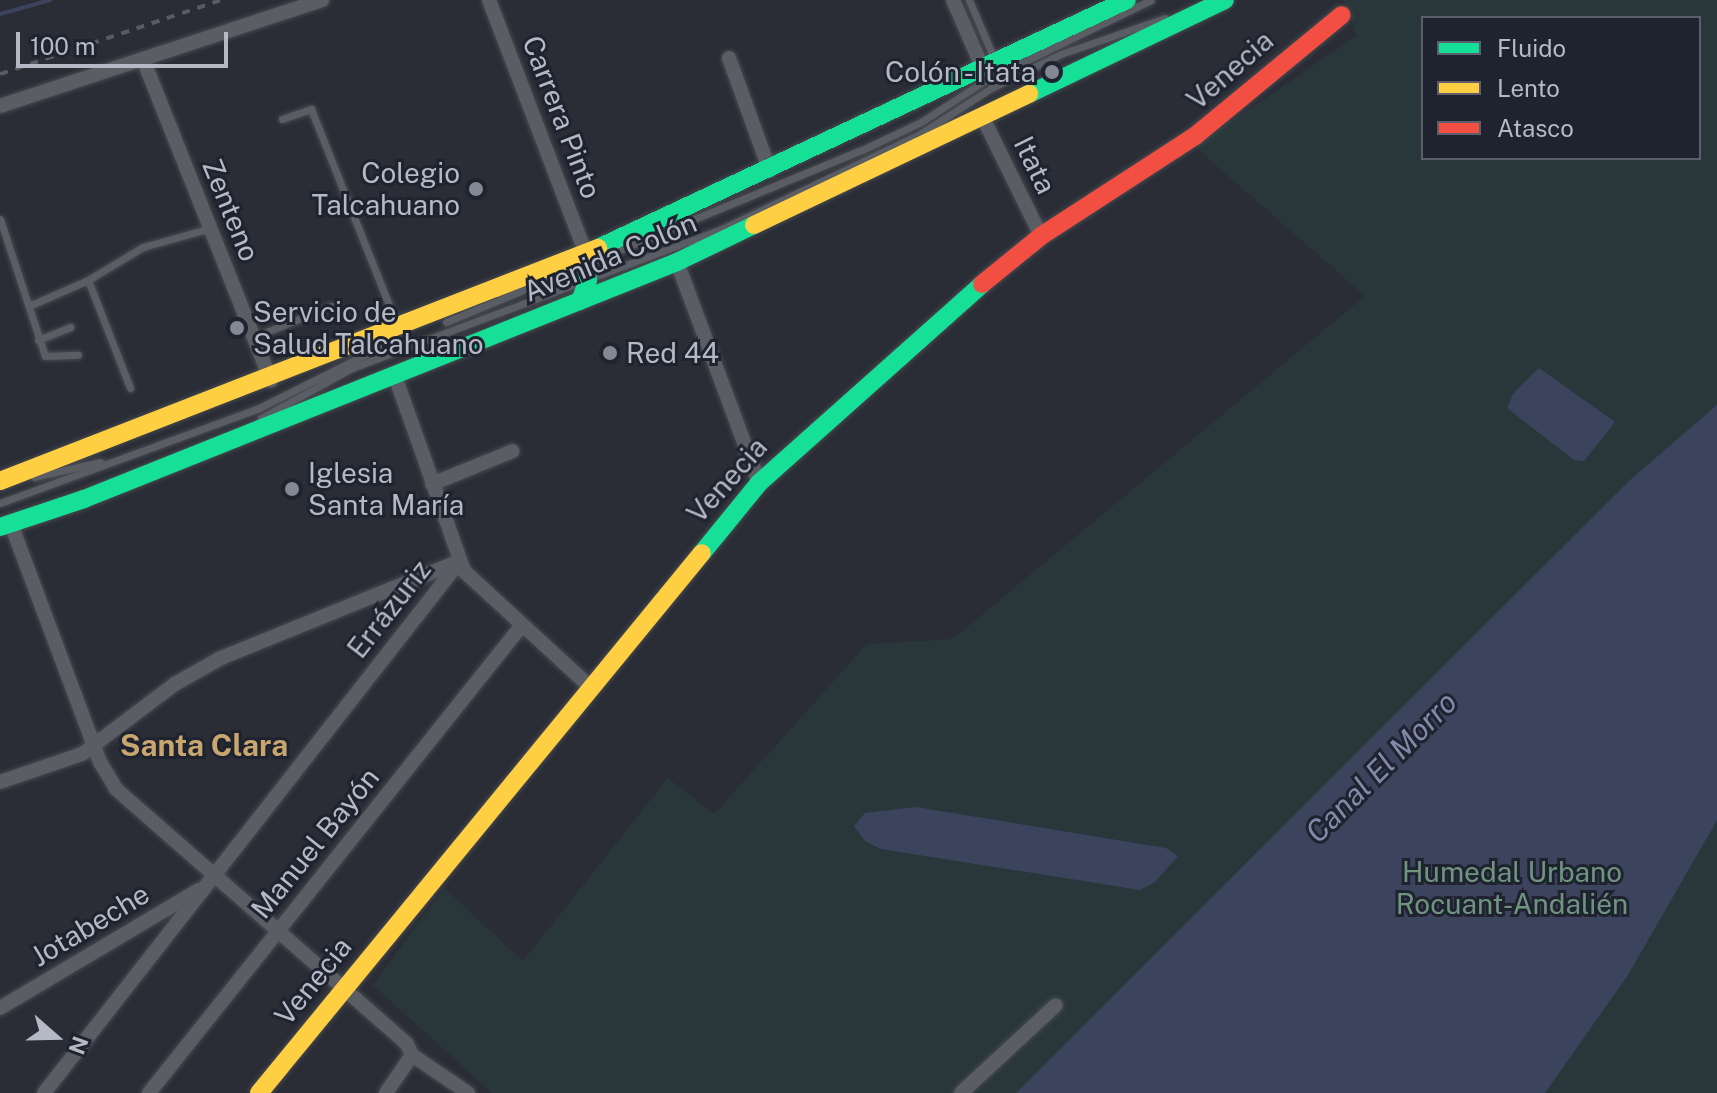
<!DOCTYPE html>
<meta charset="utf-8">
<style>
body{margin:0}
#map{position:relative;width:1717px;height:1093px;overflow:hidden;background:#2a2d36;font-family:"Public Sans",sans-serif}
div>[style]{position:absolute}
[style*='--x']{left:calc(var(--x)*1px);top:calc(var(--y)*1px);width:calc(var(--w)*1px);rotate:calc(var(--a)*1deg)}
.green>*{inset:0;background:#29373b}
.water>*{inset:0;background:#3c445d}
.stream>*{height:4px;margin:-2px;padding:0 2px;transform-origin:2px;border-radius:2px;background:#3c445d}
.roads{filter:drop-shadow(0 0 2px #47494f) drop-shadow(0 0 2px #47494f)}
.lane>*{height:7px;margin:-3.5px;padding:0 3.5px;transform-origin:3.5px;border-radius:3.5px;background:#5b5d64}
.street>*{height:14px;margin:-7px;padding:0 7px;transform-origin:7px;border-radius:7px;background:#5b5d64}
.fast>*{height:18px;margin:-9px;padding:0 9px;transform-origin:9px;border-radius:9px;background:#16e098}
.slow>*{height:18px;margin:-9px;padding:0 9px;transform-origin:9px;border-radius:9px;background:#ffcf43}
.jam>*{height:18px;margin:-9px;padding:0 9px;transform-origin:9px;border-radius:9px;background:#f24e42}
.rail>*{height:4px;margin-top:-2px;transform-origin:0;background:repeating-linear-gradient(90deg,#595b62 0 8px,transparent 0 16px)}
.dots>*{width:22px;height:22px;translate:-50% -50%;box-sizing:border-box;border:4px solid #1f2330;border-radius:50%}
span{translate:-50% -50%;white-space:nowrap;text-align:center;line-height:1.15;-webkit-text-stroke:6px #1f2330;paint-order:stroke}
.street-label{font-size:28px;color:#b5b9c6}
.poi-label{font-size:28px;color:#b5b9c6}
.right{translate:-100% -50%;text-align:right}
.left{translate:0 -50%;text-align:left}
.park-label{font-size:28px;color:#6f947f}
.neighbourhood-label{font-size:30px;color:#c8a66e;font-weight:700}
.water-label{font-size:30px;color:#808baa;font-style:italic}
.legend{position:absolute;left:1421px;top:16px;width:280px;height:144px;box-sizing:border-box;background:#1f2330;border:2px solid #5b5f6c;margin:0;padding:10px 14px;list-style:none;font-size:24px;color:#b5b9c6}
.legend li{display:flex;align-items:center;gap:16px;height:40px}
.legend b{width:40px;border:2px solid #5b5f6c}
.north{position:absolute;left:16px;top:997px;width:80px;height:80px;-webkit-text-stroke:6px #1f2330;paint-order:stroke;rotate:110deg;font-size:22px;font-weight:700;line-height:32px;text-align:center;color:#b5b9c6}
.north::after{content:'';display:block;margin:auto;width:28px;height:36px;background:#b5b9c6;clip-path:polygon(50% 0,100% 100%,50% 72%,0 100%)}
.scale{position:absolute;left:16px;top:32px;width:212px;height:36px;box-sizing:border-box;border:4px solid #b5b9c6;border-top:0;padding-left:10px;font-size:24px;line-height:28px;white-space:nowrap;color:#b5b9c6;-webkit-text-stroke:6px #1f2330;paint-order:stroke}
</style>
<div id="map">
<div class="green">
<div style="clip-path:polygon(evenodd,1344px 0,1717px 0,1717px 1093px,492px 1093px,373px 985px,444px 888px,523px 961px,668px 778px,714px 814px,867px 644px,953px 639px,1365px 296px,1194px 146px,1357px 36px,1344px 0,1423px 18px,1699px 18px,1699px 158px,1423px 158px,1423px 18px)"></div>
</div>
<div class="water">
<div style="clip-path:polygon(1539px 368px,1615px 422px,1584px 461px,1574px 460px,1507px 408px,1513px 394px)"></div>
<div style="clip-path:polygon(1717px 405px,1717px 820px,1628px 975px,1545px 1093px,1016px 1093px,1630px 480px)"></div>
<div style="clip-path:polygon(916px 807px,1166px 848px,1178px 856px,1155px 882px,1140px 890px,881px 849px,865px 841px,854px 826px,865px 813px)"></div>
</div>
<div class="stream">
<div style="--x:0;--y:14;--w:52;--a:-15.6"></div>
</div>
<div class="roads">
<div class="lane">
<div style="--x:969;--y:0;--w:66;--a:66.9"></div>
<div style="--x:282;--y:119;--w:31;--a:-19"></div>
<div style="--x:311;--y:109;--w:236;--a:68.3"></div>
<div style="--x:0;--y:219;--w:144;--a:71.8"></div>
<div style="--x:45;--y:356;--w:33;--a:-2"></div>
<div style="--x:88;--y:280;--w:116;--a:68.7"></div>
<div style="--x:29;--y:306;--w:64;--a:-23.8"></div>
<div style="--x:88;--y:280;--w:64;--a:-31"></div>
<div style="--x:143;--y:247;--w:71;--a:-15.6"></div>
<div style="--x:446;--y:322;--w:450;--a:-22.5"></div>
<div style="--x:862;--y:150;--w:65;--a:-25.4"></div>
<div style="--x:921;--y:122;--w:77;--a:-32.9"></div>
<div style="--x:986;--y:80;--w:183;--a:-25.9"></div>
<div style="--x:254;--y:337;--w:83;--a:-21.9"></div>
<div style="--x:38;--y:340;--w:35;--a:-22"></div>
<div style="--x:261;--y:418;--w:104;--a:-28.8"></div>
<div style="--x:352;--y:368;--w:397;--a:-20.6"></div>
<div style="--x:724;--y:228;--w:217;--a:-25.6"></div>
<div style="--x:920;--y:134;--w:85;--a:-32.9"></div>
<div style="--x:991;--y:88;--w:78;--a:-25.9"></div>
<div style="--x:1061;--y:54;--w:110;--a:-19.1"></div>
<div style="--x:34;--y:477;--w:68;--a:-12.8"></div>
<div style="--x:0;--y:503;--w:276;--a:-20.1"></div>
<div style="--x:259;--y:408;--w:134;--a:-26.6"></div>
</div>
<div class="street">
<div style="--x:489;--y:0;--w:272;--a:69.1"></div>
<div style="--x:953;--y:0;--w:75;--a:66.5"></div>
<div style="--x:729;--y:58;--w:120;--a:70.1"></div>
<div style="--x:143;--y:59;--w:346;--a:68.3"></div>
<div style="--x:0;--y:106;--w:339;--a:-18.2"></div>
<div style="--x:982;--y:116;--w:134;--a:63.8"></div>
<div style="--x:677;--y:262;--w:236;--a:69.6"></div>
<div style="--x:395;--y:376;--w:207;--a:70.5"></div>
<div style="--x:464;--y:571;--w:168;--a:42.6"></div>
<div style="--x:432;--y:484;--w:87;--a:-22.2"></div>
<div style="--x:11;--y:524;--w:254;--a:69.5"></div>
<div style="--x:100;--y:762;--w:31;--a:59"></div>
<div style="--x:116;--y:789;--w:387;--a:41.2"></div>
<div style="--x:407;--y:1044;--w:12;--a:66"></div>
<div style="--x:0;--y:782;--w:87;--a:-18.9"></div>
<div style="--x:82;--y:754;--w:116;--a:-37"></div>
<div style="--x:175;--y:684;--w:53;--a:-29.5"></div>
<div style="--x:221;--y:658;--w:256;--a:-22.1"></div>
<div style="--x:0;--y:1008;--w:231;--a:-30.7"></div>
<div style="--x:412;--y:1055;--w:68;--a:34.2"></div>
<div style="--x:44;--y:1093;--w:675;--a:-51.98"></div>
<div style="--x:149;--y:1093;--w:598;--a:-51.44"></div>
<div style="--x:386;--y:1093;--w:46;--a:-55.6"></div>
<div style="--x:961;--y:1093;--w:129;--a:-42.8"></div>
</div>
<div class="fast">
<div style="--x:1029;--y:94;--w:217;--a:-25.6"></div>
<div style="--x:598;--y:248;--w:584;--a:-25.12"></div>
<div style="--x:580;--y:301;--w:22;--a:-69"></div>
<div style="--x:588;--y:280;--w:26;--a:-94"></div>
<div style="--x:0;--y:527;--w:89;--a:-18.4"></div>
<div style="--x:84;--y:499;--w:639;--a:-21.78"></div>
<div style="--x:677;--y:262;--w:85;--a:-25.7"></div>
<div style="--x:702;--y:553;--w:90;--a:-50.8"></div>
<div style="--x:759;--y:483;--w:299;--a:-41.7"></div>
</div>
<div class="slow">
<div style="--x:754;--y:225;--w:305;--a:-25.5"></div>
<div style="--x:0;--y:481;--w:642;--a:-21.29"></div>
<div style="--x:259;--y:1093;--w:698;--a:-50.64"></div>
</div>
<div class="jam">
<div style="--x:982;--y:284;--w:76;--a:-39.1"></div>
<div style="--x:1041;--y:236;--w:184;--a:-33"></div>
<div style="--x:1195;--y:136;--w:190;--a:-39.5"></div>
</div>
</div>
<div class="rail">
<div style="--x:0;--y:74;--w:233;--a:-18.5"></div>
</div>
<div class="dots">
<div style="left:1052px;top:72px;background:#848894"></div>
<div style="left:476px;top:189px;background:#848894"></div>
<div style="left:237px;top:328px;background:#848894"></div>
<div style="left:610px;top:353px;background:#848894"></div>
<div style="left:292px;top:489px;background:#848894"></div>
</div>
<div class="street-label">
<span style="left:1230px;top:70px;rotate:-41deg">Venecia</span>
<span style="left:562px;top:117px;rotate:69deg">Carrera Pinto</span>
<span style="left:1035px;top:165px;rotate:64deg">Itata</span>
<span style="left:231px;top:210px;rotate:68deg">Zenteno</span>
<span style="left:610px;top:257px;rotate:-23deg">Avenida Colón</span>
<span style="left:727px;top:480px;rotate:-48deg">Venecia</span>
<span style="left:389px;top:609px;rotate:-52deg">Errázuriz</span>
<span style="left:315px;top:843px;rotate:-51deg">Manuel Bayón</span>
<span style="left:90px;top:925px;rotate:-31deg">Jotabeche</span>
<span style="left:313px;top:981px;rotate:-51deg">Venecia</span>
</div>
<div class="poi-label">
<span class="right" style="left:1036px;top:72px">Colón - Itata</span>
<span class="right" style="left:460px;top:189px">Colegio<br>Talcahuano</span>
<span class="left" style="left:253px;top:328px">Servicio de<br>Salud Talcahuano</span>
<span class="left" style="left:626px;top:353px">Red 44</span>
<span class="left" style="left:308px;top:489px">Iglesia<br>Santa María</span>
</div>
<div class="park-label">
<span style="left:1512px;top:888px">Humedal Urbano<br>Rocuant-Andalién</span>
</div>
<div class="neighbourhood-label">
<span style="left:204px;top:745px">Santa Clara</span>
</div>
<div class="water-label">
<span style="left:1381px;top:767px;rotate:-45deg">Canal El Morro</span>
</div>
<ul class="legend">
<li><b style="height:10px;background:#16e098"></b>Fluido</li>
<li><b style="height:10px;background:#ffcf43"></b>Lento</li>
<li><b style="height:10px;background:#f24e42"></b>Atasco</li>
</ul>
<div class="north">N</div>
<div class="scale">100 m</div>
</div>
